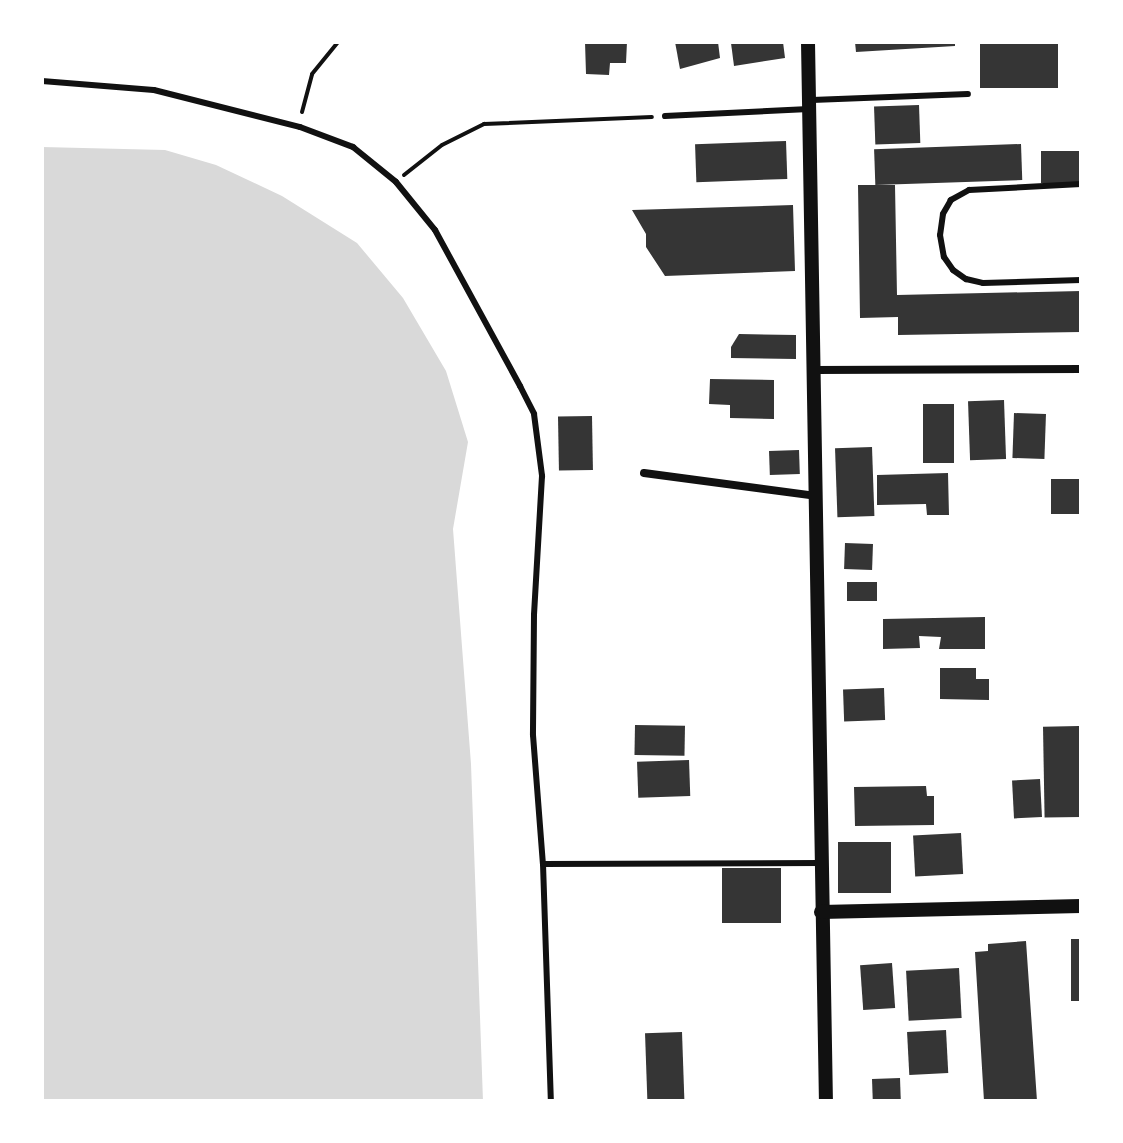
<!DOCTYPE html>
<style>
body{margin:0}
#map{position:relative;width:1123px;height:1143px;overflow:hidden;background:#fff;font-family:Overpass,sans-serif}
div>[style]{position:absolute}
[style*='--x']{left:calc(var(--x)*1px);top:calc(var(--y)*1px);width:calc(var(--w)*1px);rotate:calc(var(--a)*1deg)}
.water>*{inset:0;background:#d9d9d9}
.building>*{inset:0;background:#353535;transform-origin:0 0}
.path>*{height:4px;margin:-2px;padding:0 2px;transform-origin:2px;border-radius:2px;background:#111}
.service>*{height:6px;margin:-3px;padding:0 3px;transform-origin:3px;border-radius:3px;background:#111}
.minor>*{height:8px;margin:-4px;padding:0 4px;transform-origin:4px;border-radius:4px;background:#111}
.tertiary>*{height:14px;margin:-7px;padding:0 7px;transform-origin:7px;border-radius:7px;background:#111}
span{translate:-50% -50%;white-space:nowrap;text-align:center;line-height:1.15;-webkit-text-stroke:6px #fff;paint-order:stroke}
.frame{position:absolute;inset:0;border:44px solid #fff;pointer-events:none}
</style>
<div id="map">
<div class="water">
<div style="clip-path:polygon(42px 147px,165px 150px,216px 165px,282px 196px,357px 243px,403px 298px,446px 371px,468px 442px,453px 529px,471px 764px,483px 1101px,42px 1101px)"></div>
</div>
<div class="building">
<div style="clip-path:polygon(585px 42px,627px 42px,626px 63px,610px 63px,609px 75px,586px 74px)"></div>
<div style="clip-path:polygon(675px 42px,718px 42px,720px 58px,680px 69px)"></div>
<div style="clip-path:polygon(783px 42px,785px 58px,734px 66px,731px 43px)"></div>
<div style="clip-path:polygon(855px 42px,955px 42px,955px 46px,856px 52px)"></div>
<div style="left:980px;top:42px;width:78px;height:46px"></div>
<div style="left:919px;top:105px;width:38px;height:45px;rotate:88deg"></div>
<div style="left:786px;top:141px;width:38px;height:91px;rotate:88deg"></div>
<div style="left:1021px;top:144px;width:36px;height:147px;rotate:88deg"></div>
<div style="left:1081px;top:151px;width:32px;height:40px;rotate:90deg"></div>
<div style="clip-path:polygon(858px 185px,895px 185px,897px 295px,1081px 291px,1081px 332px,898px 335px,898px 317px,860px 318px)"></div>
<div style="clip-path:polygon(793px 205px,795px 271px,665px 276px,646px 247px,646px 234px,632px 210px)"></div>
<div style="clip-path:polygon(739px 334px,796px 335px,796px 359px,731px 358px,731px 347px)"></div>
<div style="clip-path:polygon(710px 379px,774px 380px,774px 419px,730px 418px,730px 405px,709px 404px)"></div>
<div style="left:1004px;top:400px;width:59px;height:36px;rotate:88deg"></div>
<div style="left:923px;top:404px;width:31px;height:59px"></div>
<div style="left:1014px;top:413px;width:32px;height:45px;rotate:2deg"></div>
<div style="left:592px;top:416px;width:54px;height:34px;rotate:89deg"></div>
<div style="left:872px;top:447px;width:69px;height:37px;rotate:88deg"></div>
<div style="left:799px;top:450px;width:24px;height:30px;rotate:88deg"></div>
<div style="clip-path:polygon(948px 473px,949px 515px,927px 515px,926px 504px,877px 505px,877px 475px)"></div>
<div style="left:1081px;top:479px;width:35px;height:30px;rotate:90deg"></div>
<div style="left:845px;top:543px;width:28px;height:26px;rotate:2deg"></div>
<div style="left:847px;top:582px;width:30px;height:19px"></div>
<div style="clip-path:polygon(985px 617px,985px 649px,939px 649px,941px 637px,919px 636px,920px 648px,883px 649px,883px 619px)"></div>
<div style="clip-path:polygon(940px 668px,976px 668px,976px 679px,989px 679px,989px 700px,940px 699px)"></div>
<div style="left:884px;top:688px;width:32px;height:41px;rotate:88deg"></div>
<div style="left:635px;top:725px;width:50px;height:30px;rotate:1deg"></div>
<div style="left:1079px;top:726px;width:91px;height:36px;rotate:89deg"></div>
<div style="left:689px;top:760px;width:36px;height:52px;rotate:88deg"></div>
<div style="left:1040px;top:779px;width:38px;height:28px;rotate:87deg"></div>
<div style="clip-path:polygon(926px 786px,927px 796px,934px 796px,934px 825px,855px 826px,854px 787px)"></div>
<div style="left:961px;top:833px;width:41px;height:48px;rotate:87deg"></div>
<div style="left:838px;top:842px;width:53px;height:51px"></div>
<div style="left:781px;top:868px;width:55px;height:59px;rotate:90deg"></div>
<div style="left:1071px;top:939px;width:10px;height:62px"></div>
<div style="clip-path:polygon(1026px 941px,1037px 1101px,984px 1101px,975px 952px,988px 951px,988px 944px)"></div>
<div style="left:892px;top:963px;width:45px;height:32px;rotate:86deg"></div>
<div style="left:959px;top:968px;width:50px;height:53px;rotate:87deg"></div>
<div style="left:946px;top:1030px;width:43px;height:39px;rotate:87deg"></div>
<div style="left:682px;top:1032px;width:69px;height:37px;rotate:88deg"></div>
<div style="left:900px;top:1078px;width:23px;height:28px;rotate:88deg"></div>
</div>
<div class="path">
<div style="--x:302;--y:112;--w:39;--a:-75"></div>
<div style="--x:312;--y:74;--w:41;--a:-50.9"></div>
<div style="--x:404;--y:175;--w:48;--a:-38.3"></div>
<div style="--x:442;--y:145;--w:47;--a:-26.6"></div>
<div style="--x:484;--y:124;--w:168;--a:-2.4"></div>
</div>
<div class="service">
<div style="--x:42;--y:81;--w:112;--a:4.6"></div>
<div style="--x:154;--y:90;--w:151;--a:14.2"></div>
<div style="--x:300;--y:127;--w:57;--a:20.7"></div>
<div style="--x:353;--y:147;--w:55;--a:39.1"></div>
<div style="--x:396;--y:182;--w:62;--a:50.9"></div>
<div style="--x:435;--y:230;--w:178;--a:61.4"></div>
<div style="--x:520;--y:386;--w:31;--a:63"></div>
<div style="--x:534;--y:414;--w:63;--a:82.6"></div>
<div style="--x:542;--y:476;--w:139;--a:93.3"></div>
<div style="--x:534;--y:615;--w:120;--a:90.5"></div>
<div style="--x:533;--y:735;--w:129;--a:85.6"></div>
<div style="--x:543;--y:864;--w:237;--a:88.1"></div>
<div style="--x:812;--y:100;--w:156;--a:-2.2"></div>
<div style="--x:665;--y:116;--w:144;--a:-2.8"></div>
<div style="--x:1081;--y:184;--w:112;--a:176.9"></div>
<div style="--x:969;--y:190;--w:21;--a:151"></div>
<div style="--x:951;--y:200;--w:16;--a:120"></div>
<div style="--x:943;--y:214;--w:21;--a:98"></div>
<div style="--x:940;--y:235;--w:22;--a:80"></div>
<div style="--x:944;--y:257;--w:16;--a:55"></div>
<div style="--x:953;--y:270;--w:16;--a:35"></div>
<div style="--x:966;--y:279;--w:17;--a:13"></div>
<div style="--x:983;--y:283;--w:98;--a:-1.8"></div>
<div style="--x:543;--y:864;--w:278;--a:-0.2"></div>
</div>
<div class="minor">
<div style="--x:814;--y:370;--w:267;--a:-0.2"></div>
<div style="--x:644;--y:473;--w:175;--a:7.6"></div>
</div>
<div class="tertiary">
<div style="--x:808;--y:42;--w:1059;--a:89.03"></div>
<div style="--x:821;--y:912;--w:260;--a:-1.3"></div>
</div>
<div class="frame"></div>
</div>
